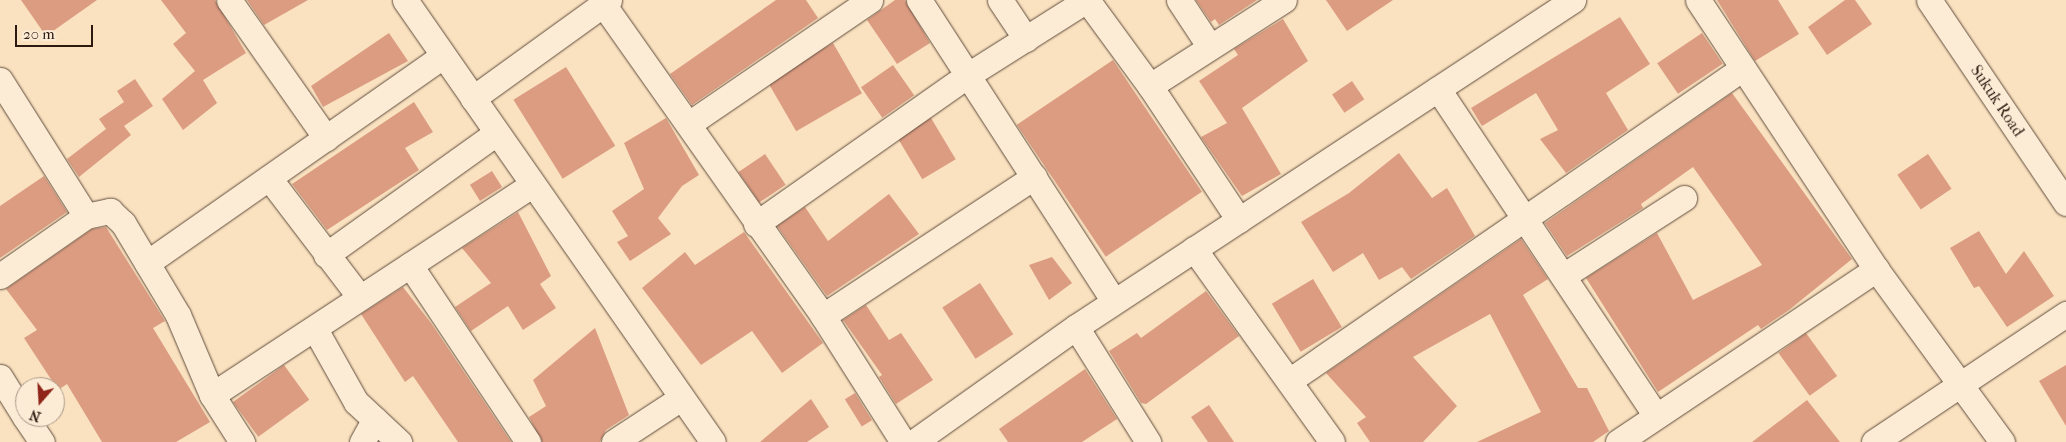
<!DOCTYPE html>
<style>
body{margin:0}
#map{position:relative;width:2066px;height:442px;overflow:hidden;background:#fae2c0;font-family:"IM FELL French Canon",serif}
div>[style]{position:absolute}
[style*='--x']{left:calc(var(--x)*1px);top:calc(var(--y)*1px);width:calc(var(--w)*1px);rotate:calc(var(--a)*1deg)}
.building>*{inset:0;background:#dc9c82;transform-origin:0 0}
.roads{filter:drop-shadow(0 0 1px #604c3c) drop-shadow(0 0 1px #604c3c)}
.minor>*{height:25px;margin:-12.5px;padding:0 12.5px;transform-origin:12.5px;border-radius:12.5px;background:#fcecd6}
span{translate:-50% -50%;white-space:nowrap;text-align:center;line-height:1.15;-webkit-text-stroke:4.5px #fcecd6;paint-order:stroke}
.street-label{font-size:16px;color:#2c1a10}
.north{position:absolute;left:15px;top:377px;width:50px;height:50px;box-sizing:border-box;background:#fcecd6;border:1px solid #a99887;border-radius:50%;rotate:199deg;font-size:14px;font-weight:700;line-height:20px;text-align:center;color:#2c1a10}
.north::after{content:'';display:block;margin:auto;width:18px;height:22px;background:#8f2418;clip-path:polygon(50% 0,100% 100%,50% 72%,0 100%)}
.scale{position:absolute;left:15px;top:25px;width:78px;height:22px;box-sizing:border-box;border:2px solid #2c1a10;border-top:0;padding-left:6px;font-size:15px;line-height:18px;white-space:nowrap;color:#2c1a10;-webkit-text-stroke:4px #fcecd6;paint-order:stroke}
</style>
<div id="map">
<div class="building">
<div style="clip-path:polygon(21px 0,97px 0,46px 36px)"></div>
<div style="clip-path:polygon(161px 0,215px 0,246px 53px,203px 80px,217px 103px,183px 130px,162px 99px,195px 71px,173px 44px,186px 33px)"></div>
<div style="clip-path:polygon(247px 0,308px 0,264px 25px)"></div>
<div style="clip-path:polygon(776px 0,806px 0,818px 18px,692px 105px,670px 74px)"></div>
<div style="clip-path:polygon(895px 0,905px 0,930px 43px,897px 64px,867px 20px)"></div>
<div style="clip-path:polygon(1196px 0,1257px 0,1219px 25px,1215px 19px,1211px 22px)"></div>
<div style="clip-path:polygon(1326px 0,1393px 0,1347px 31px)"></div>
<div style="clip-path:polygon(1717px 0,1778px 0,1799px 34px,1755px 61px)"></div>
<div style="clip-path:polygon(1845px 0,1855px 0,1872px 24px,1827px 55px,1808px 27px)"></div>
<div style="clip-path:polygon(1620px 17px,1650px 64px,1606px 93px,1628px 130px,1566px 173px,1540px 139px,1558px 130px,1536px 93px,1482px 126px,1471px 108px)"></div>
<div style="clip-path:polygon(1283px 19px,1308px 61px,1242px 108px,1281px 174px,1242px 196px,1201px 137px,1227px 123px,1199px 81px,1238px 55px,1234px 49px)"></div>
<div style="clip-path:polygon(389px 33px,408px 61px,323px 107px,311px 86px)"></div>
<div style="left:1702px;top:33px;width:37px;height:54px;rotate:56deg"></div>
<div style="left:833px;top:43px;width:58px;height:76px;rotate:60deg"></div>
<div style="left:1113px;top:60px;width:159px;height:116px;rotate:56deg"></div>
<div style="left:893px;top:65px;width:37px;height:39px;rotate:55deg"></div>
<div style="left:566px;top:67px;width:93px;height:62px;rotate:58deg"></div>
<div style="clip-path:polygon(135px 79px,153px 106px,124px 126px,131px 135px,79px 177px,67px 159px,106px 129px,99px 119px,124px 102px,117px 91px)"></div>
<div style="left:1352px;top:81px;width:22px;height:24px;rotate:56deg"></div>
<div style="clip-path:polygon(1732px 93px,1852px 259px,1789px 310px,1761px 329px,1758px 325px,1658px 392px,1586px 278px,1657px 233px,1693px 300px,1762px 265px,1693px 167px,1641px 204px,1643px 208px,1567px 256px,1545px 223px)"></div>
<div style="clip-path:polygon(414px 102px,433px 132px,405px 148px,419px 170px,327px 230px,292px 184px)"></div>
<div style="clip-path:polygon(666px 118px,699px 175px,682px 186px,658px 218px,671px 234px,630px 261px,617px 242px,628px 236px,612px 211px,644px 189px,624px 143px)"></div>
<div style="left:931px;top:118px;width:48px;height:39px;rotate:59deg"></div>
<div style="clip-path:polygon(1399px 153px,1432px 198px,1447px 188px,1475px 236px,1411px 279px,1402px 267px,1379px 280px,1363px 253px,1333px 272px,1301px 222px,1349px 193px)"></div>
<div style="left:765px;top:154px;width:37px;height:32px;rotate:56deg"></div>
<div style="left:1928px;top:154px;width:42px;height:37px;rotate:56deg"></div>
<div style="left:492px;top:171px;width:19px;height:26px;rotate:58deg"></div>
<div style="clip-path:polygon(44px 176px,67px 212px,0 258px,0 206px)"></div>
<div style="clip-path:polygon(889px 194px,919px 234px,827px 296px,777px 226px,805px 207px,828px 241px)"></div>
<div style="clip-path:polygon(518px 212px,551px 276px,540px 284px,556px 308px,523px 330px,508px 306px,471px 331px,455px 307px,491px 283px,462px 248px)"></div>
<div style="clip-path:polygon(106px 227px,165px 321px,153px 328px,210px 422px,176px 442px,102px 442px,67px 384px,58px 390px,24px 338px,37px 330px,6px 289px,92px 229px)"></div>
<div style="clip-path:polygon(1979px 231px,2006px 274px,2024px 251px,2054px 296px,2007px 327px,1979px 286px,1974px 288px,1950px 248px)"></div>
<div style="clip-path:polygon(744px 232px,823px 343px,782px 373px,752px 331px,701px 365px,642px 288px,685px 252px,695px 265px)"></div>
<div style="clip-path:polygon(1521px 239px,1548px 279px,1523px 295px,1578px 388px,1587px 388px,1609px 431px,1593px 442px,1477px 442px,1541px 412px,1490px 314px,1413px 357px,1457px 406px,1423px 442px,1370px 442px,1357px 423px,1366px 417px,1326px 373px)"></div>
<div style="clip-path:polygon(1052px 257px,1072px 283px,1049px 300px,1029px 265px)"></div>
<div style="left:1313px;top:279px;width:56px;height:48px;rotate:59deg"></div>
<div style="left:980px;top:283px;width:61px;height:45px;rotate:57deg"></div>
<div style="clip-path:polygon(403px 287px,431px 323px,511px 442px,458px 442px,413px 376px,405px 382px,361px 314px)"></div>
<div style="clip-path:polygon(1206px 291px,1239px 336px,1146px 404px,1141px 403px,1109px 351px,1137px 333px,1141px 338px)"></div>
<div style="clip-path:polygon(866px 305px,889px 340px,901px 333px,933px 380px,896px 404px,879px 377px,882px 375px,843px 320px)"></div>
<div style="clip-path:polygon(595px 328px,629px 415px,606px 430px,600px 442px,542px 442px,529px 417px,546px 406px,533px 380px)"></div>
<div style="left:1806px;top:333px;width:53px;height:34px;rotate:54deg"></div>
<div style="left:284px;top:365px;width:43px;height:63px;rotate:54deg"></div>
<div style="clip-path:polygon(2066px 365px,2066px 426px,2039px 381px)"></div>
<div style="clip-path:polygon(1085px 369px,1117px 419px,1082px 442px,1008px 442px,999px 429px)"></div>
<div style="left:855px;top:393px;width:32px;height:12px;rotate:58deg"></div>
<div style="clip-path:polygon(811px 399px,829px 427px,807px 442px,760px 442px)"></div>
<div style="clip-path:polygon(1807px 400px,1840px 442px,1752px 442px)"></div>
<div style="clip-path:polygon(1209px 405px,1234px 442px,1208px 442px,1191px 417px)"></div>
</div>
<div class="roads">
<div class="minor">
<div style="--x:229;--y:0;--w:169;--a:54.9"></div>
<div style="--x:405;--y:0;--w:119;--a:55.2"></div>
<div style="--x:609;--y:0;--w:168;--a:144.2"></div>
<div style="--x:473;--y:98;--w:419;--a:55.1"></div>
<div style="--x:919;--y:0;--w:359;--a:57.1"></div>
<div style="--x:1000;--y:0;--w:47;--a:56.3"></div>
<div style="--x:1087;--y:0;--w:107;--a:53.8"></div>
<div style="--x:1179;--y:0;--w:56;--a:56.6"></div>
<div style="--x:1698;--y:0;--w:323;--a:56.5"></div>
<div style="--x:1876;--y:269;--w:214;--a:53.9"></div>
<div style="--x:1929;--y:0;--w:245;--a:56"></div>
<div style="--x:603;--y:4;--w:382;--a:54.8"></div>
<div style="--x:823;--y:316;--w:149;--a:57.6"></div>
<div style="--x:0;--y:80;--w:161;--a:57.7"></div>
<div style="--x:1438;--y:89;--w:393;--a:56.3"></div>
<div style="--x:690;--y:123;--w:218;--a:-34.3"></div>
<div style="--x:269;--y:178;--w:148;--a:52.7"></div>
<div style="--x:1239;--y:220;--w:161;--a:-123.6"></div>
<div style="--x:1150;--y:86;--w:159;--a:-32.7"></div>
<div style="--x:756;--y:224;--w:259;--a:-35.1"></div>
<div style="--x:968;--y:75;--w:138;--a:-32.3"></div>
<div style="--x:1194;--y:249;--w:237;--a:54.4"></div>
<div style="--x:326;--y:255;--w:208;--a:-35.6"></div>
<div style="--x:147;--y:263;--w:361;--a:-35"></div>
<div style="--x:410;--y:265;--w:213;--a:56.3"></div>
<div style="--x:0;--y:276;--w:105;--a:-34.9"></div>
<div style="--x:86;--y:216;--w:25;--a:-12"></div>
<div style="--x:110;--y:211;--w:18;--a:43"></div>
<div style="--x:123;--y:223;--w:107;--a:59.1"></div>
<div style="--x:178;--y:315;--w:87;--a:67"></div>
<div style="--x:212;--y:395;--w:56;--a:57.4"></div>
<div style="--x:1563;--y:276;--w:144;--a:-32.8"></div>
<div style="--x:823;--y:316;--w:253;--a:-33.4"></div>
<div style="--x:1076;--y:327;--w:136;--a:57.9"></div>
<div style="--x:315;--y:329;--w:84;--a:60.7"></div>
<div style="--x:356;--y:402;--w:59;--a:42.9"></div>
<div style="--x:0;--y:377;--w:47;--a:58"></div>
<div style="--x:1289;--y:381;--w:551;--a:-34.58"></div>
<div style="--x:212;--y:395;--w:383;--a:-33.3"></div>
<div style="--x:25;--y:417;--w:30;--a:56"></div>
<div style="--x:362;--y:442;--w:26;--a:-61"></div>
<div style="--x:614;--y:442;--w:80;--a:-33.3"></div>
<div style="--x:914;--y:442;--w:199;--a:-35.4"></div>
<div style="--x:1076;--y:327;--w:595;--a:-33.34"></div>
<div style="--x:1618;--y:442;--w:311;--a:-33.8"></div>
<div style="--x:1874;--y:442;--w:231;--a:-33.7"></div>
</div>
</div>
<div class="street-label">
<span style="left:1997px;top:101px;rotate:56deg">Sukuk Road</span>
</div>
<div class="north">N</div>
<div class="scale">20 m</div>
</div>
